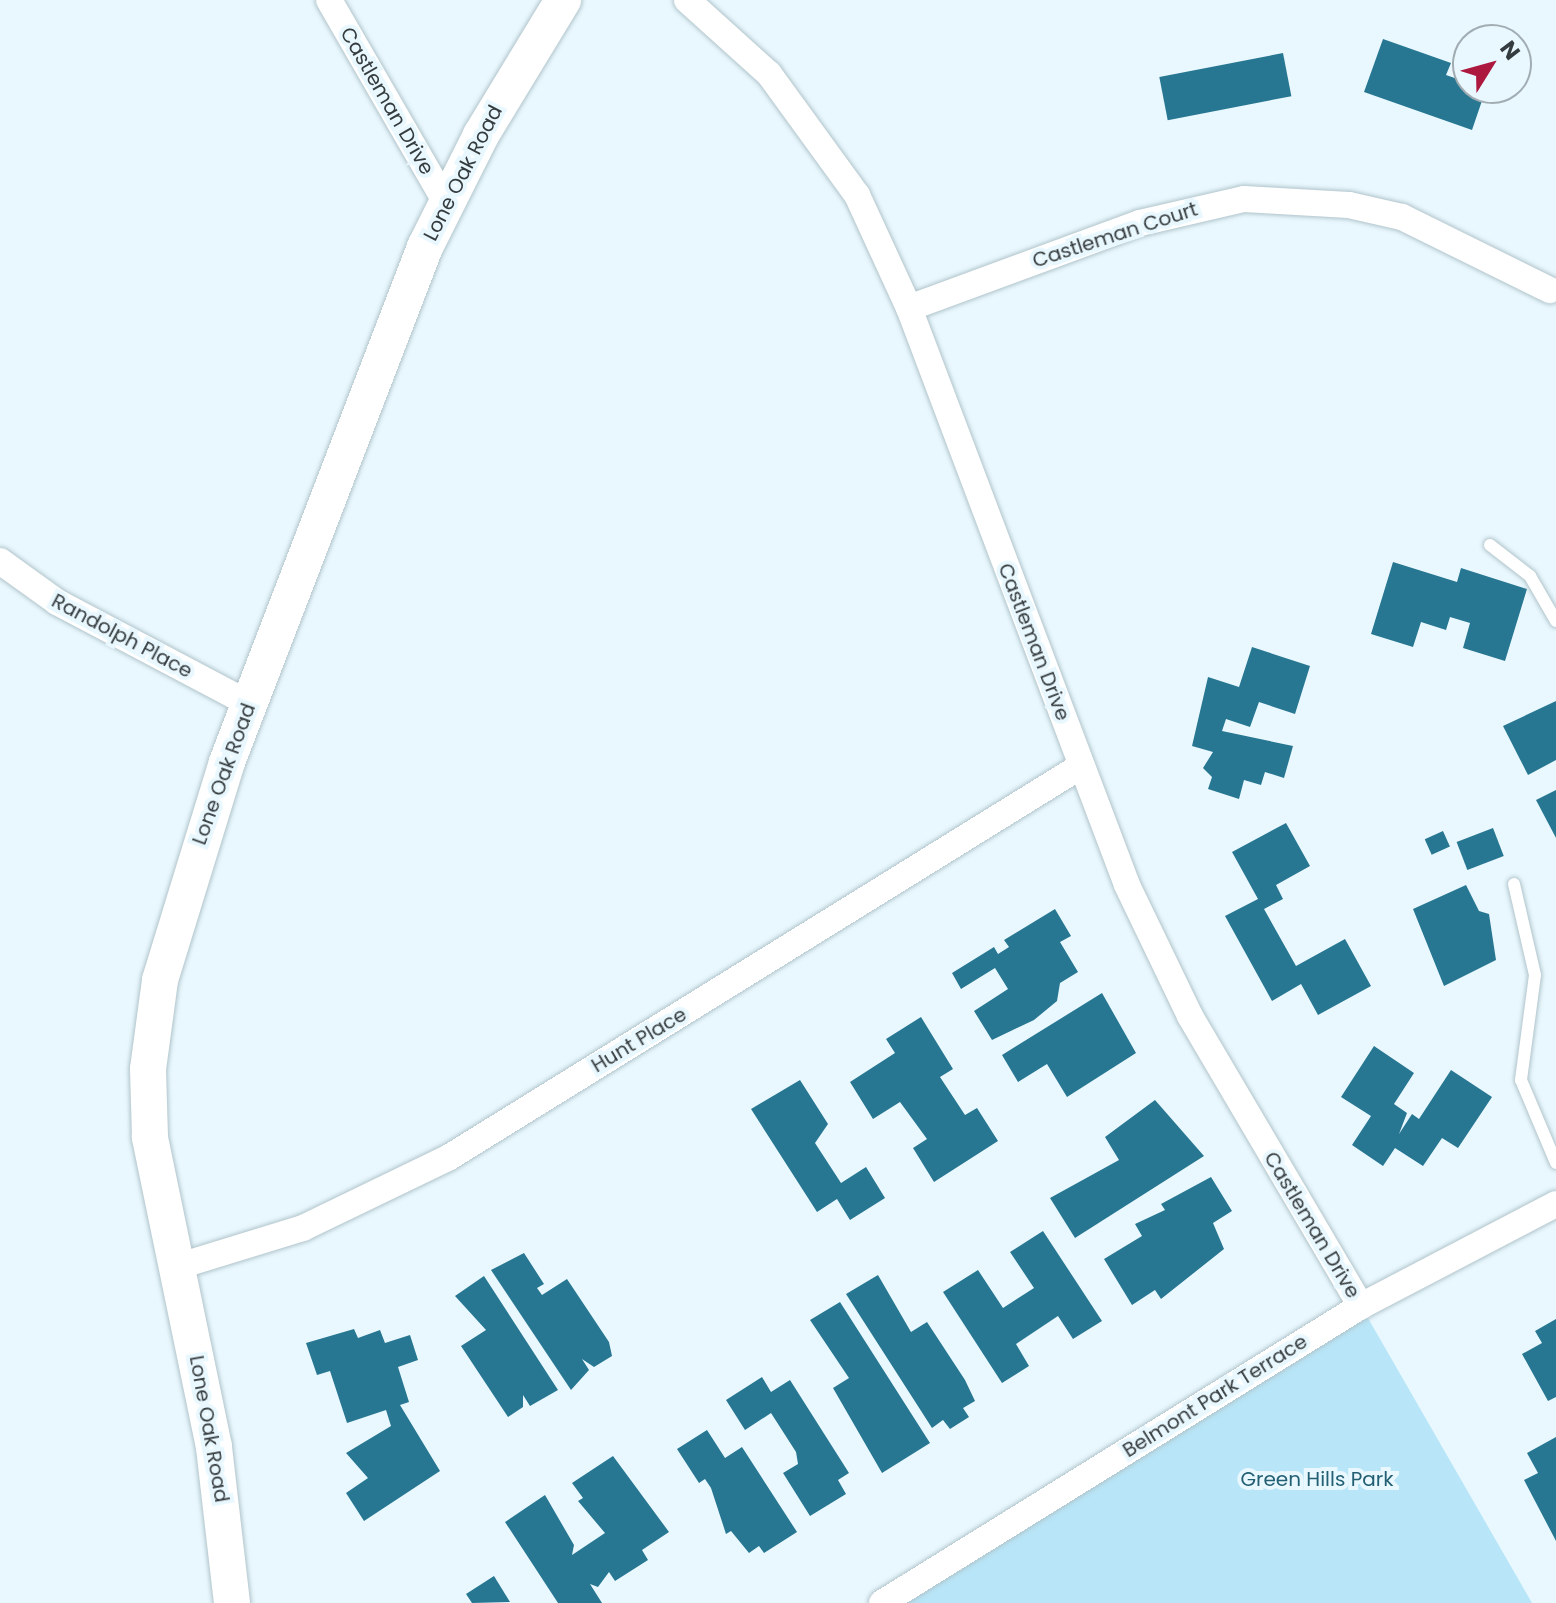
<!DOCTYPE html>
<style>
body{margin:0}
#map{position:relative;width:1556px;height:1603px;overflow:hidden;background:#e9f8fe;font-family:Poppins,sans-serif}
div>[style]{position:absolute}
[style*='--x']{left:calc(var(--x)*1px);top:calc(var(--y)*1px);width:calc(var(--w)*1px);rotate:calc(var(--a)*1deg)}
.green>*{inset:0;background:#b8e5f7}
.building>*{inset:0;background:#287792;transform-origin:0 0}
.roads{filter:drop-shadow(0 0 2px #b1c4cb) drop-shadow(0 0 2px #b1c4cb)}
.lane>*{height:12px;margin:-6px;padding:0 6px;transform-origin:6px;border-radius:6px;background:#fff}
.street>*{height:26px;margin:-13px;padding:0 13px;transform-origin:13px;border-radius:13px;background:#fff}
.secondary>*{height:36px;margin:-18px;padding:0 18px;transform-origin:18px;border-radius:18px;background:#fff}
span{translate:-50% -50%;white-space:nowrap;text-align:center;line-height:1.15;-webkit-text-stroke:8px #e9f8fe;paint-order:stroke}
.street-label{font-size:20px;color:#353c3f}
.park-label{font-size:20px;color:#225f73}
.north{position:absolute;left:1452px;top:24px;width:80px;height:80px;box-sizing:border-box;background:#e9f8fe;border:2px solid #a1adb2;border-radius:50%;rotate:53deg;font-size:22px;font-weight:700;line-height:32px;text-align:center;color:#353c3f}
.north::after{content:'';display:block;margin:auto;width:28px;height:36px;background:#ad183f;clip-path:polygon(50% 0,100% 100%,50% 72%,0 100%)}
</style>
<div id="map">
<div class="green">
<div style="clip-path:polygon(1361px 1306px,1532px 1603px,882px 1603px)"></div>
</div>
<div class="building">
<div style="clip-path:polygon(1383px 39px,1451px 63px,1446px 75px,1486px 89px,1472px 130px,1364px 92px)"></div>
<div style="left:1283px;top:53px;width:44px;height:126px;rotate:79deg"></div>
<div style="clip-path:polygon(1393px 562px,1457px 582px,1461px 568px,1527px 589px,1505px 661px,1463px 648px,1470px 623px,1450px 617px,1446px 630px,1421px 622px,1413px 647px,1371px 634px)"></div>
<div style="clip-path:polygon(1252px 647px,1310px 666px,1295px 714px,1259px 702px,1250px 727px,1226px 719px,1222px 731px,1293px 746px,1284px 778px,1265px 772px,1261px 785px,1244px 780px,1239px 799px,1208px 789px,1212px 777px,1203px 768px,1213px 752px,1192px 746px,1208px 677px,1239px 687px)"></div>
<div style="clip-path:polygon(1556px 701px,1556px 760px,1528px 775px,1503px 726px)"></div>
<div style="clip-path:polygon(1556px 790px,1556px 838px,1536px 800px)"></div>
<div style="clip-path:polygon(1286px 823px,1310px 866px,1276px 885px,1283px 899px,1264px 909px,1296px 966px,1345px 939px,1371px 986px,1318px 1015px,1301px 984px,1272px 1001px,1225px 916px,1258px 899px,1232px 852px)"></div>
<div style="left:1493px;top:828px;width:30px;height:39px;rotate:69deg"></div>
<div style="left:1443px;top:831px;width:17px;height:20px;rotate:66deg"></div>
<div style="clip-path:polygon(1466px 885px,1479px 911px,1489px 914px,1496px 960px,1444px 986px,1413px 909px)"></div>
<div style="clip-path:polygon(1055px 909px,1071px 936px,1060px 942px,1078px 972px,1060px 983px,1057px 1001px,1034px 1020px,992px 1040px,974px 1011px,1008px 989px,995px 968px,961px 989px,952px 973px,994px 947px,998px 954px,1009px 947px,1004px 940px)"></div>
<div style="clip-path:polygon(1102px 993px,1136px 1053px,1067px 1097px,1047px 1064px,1018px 1082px,1002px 1055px)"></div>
<div style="clip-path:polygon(921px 1017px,953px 1069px,940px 1077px,965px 1115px,977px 1108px,998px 1141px,934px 1182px,913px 1148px,927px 1139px,900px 1102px,873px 1119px,850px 1082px,895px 1053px,886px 1039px)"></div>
<div style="clip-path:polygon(1374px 1046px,1414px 1073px,1394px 1104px,1407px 1113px,1399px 1134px,1412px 1114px,1419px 1119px,1451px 1070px,1492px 1097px,1458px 1148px,1442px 1138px,1423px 1166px,1395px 1148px,1383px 1166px,1352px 1145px,1371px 1116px,1341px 1097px)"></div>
<div style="clip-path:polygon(800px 1080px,828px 1124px,815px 1143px,841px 1183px,866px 1167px,885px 1198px,850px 1220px,837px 1199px,817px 1212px,751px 1109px)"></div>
<div style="clip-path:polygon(1155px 1100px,1204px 1156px,1075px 1238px,1050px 1198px,1119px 1160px,1105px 1137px)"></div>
<div style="clip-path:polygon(1211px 1177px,1232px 1211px,1213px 1223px,1224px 1249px,1161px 1299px,1155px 1290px,1132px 1305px,1104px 1259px,1142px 1236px,1135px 1224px,1165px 1210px,1161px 1204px)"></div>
<div style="clip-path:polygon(1043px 1231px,1102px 1321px,1073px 1339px,1058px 1316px,1016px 1344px,1029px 1366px,1002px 1383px,943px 1292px,978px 1270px,1003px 1308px,1034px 1288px,1010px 1252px)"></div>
<div style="clip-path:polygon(524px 1253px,544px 1284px,537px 1288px,542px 1295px,567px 1279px,609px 1342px,612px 1356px,594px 1367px,582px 1359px,589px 1370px,571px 1390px,491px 1270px)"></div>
<div style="clip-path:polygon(878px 1275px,911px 1332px,927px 1322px,965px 1380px,975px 1401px,963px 1408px,969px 1417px,950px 1429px,943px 1420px,932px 1428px,846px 1294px)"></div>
<div style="clip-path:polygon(484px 1276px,558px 1390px,530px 1406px,523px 1395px,523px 1407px,508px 1417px,461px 1346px,486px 1330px,455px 1296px)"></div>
<div style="clip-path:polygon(840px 1302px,930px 1443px,882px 1473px,833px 1388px,849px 1378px,810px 1320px)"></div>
<div style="clip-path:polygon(1556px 1319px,1556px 1397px,1548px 1401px,1522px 1354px,1542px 1343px,1535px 1331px)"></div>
<div style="clip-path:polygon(354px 1329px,358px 1338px,380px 1330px,385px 1343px,410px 1335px,418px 1360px,398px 1367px,409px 1402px,400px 1405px,440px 1471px,364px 1521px,346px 1493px,368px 1478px,346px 1453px,391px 1426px,386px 1410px,347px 1423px,330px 1371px,317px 1375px,306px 1343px)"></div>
<div style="clip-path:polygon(762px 1377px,771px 1392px,790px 1380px,849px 1473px,838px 1480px,846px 1494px,810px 1516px,783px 1473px,798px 1464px,796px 1452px,771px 1413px,745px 1430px,726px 1400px)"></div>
<div style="clip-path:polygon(707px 1430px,725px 1458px,742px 1447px,797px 1532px,764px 1553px,759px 1546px,749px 1553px,731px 1531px,726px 1534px,711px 1488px,705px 1479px,699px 1483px,677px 1449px)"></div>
<div style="clip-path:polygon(1556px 1437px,1556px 1541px,1524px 1480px,1538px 1473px,1527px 1453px)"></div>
<div style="clip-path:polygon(613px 1456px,669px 1532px,642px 1550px,648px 1560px,615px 1581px,609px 1572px,598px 1587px,590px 1584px,602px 1603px,558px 1603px,505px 1522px,545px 1495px,574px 1545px,572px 1555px,605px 1533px,578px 1501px,583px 1498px,572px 1483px)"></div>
<div style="clip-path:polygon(494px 1576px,510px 1602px,472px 1603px,466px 1594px)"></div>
</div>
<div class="roads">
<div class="lane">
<div style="--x:1490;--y:545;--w:51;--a:37.8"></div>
<div style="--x:1530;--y:576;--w:52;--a:60"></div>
<div style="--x:1514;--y:884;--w:93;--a:77"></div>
<div style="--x:1535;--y:975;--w:106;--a:97.6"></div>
<div style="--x:1521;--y:1080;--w:90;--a:67.1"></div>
</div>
<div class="street">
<div style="--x:329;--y:0;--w:234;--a:60"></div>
<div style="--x:687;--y:0;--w:110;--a:42.1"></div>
<div style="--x:769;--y:74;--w:150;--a:54"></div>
<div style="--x:857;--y:195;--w:124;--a:65.3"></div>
<div style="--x:909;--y:308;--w:617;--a:69.3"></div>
<div style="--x:1127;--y:885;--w:145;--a:64.3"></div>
<div style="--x:1190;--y:1016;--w:337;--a:59.5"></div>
<div style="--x:909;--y:308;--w:246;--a:-20.2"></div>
<div style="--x:1140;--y:223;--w:107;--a:-13"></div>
<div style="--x:1244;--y:199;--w:105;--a:3.3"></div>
<div style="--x:1349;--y:205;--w:54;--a:12.8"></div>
<div style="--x:1402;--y:217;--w:165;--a:26.3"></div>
<div style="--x:0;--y:561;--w:70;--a:35.7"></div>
<div style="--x:57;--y:602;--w:218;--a:27.9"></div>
<div style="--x:176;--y:1267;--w:133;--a:-17.1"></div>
<div style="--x:303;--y:1228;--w:161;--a:-25.8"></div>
<div style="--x:448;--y:1158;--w:745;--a:-31.77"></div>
<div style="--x:882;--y:1603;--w:564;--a:-31.8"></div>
<div style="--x:1361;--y:1306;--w:220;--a:-27.6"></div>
</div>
<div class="secondary">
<div style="--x:232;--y:1603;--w:157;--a:-96.6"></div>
<div style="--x:214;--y:1447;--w:317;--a:-101.7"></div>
<div style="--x:150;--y:1137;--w:68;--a:-91.7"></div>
<div style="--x:148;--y:1069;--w:90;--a:-82.3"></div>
<div style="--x:160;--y:980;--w:228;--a:-72.9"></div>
<div style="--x:227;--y:762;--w:552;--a:-68.97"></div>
<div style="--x:425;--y:247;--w:125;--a:-63.4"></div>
<div style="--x:481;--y:135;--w:158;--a:-58.7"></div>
</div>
</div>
<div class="street-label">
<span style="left:387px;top:101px;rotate:60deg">Castleman Drive</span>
<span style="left:463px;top:173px;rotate:-63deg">Lone Oak Road</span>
<span style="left:1115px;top:235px;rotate:-18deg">Castleman Court</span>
<span style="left:122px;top:636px;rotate:28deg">Randolph Place</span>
<span style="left:1034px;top:642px;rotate:69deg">Castleman Drive</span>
<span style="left:224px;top:774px;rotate:-70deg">Lone Oak Road</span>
<span style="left:639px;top:1040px;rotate:-31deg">Hunt Place</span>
<span style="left:1312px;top:1225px;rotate:59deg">Castleman Drive</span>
<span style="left:1215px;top:1396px;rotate:-32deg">Belmont Park Terrace</span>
<span style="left:209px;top:1429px;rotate:80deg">Lone Oak Road</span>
</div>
<div class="park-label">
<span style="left:1317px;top:1479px">Green Hills Park</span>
</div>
<div class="north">N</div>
</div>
